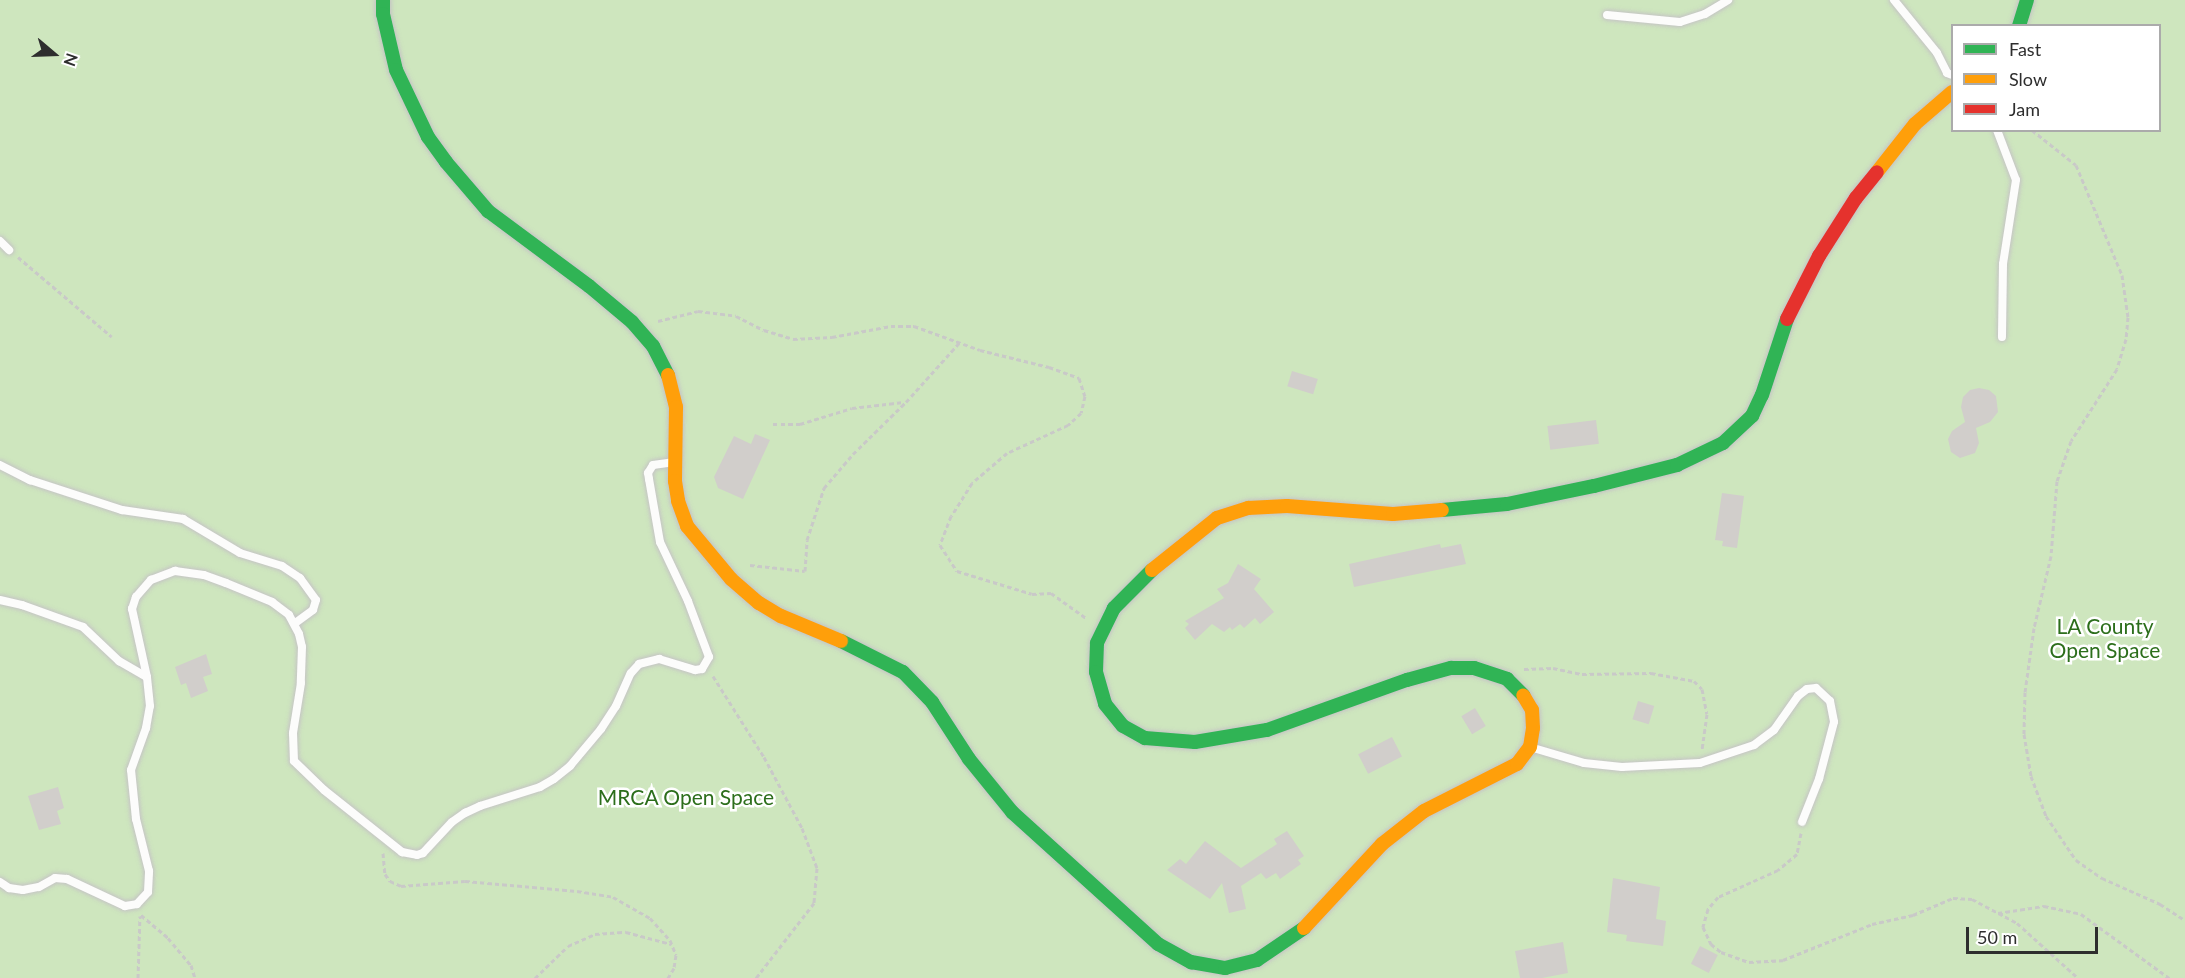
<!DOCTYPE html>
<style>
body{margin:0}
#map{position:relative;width:2185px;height:978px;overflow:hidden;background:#ece8e4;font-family:Lato,sans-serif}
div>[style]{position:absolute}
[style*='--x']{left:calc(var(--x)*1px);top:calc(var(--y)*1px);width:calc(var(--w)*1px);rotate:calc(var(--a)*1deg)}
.green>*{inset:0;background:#cee6be}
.building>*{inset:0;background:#d1cecb;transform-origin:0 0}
.path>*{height:3px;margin-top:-1.5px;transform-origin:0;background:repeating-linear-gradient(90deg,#c9c9c8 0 4.5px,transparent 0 7.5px)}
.roads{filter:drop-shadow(0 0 2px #c5c4c5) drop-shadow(0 0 2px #c5c4c5)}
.lane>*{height:8px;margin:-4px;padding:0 4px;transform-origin:4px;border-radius:4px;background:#fcfcfb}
.fast>*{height:14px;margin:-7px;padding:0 7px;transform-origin:7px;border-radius:7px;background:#30b455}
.slow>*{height:14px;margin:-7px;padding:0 7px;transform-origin:7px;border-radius:7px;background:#ff9f0a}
.jam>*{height:14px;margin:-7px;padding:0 7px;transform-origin:7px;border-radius:7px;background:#e5322d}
span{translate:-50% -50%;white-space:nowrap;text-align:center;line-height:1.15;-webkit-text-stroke:5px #fff;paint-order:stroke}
.park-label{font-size:21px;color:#2c6e1b}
.legend{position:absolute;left:1951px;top:24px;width:210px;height:108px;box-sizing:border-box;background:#fff;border:2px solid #ababab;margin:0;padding:8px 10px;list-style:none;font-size:18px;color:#2e2e2e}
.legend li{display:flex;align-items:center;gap:12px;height:30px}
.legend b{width:30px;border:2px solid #ababab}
.north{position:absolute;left:24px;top:24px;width:60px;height:60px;-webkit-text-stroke:4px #fff;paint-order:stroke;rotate:109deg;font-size:16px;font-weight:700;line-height:24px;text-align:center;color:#2e2e2e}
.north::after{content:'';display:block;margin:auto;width:21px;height:27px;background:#2e2e2e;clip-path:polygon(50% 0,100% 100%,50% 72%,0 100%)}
.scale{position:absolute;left:1966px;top:927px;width:132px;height:27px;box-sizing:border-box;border:3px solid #2e2e2e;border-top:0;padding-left:8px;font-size:18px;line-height:21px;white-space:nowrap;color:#2e2e2e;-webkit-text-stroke:4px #fff;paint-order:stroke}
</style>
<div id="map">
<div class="green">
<div style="clip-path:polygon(evenodd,0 0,2185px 0,2185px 978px,0 978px,0 0,1952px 26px,2160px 26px,2160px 130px,1952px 130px,1952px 26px)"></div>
</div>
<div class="building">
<div style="left:1292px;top:371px;width:27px;height:16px;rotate:17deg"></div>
<div style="clip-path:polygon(1979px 388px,1989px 390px,1996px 396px,1998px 412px,1990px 422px,1976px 428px,1979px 443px,1975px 453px,1960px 458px,1951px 452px,1948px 439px,1952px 431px,1965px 422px,1961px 407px,1963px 397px,1970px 390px)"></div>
<div style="left:1596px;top:420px;width:24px;height:49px;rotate:83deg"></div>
<div style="clip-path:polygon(755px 434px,770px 440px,743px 499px,718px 488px,714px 477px,734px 436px,751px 444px)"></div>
<div style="clip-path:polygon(1722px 493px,1744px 496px,1737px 548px,1722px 546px,1723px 541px,1715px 540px)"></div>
<div style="clip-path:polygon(1440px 544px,1441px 548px,1461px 544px,1466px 564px,1354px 587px,1349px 564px)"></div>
<div style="clip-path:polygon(1238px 564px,1261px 579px,1254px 589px,1274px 612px,1260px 624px,1255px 618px,1244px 628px,1240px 624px,1232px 630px,1230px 627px,1224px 632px,1212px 624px,1195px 640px,1185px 628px,1189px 624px,1185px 621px,1224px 598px,1217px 589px,1228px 583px)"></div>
<div style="clip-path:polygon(206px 654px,212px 674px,203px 677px,208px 691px,191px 698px,186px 683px,181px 685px,175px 667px)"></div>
<div style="left:1638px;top:701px;width:17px;height:19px;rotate:17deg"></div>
<div style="left:1475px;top:708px;width:21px;height:16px;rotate:59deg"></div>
<div style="left:1392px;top:737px;width:22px;height:38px;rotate:63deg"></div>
<div style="clip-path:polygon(58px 787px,64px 808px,57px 811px,61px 824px,39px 830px,28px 796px)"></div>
<div style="clip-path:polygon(1287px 831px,1304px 856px,1298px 860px,1301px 864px,1280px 879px,1276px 873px,1266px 879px,1261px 873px,1241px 886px,1246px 909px,1229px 913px,1222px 883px,1210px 899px,1167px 870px,1180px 859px,1186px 864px,1205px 841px,1241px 868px,1277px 844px,1274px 839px)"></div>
<div style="clip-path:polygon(1613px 878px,1660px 887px,1656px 919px,1666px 921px,1663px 946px,1626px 941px,1627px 935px,1607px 932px)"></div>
<div style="clip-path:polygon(1563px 942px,1568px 973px,1542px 978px,1520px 978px,1515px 951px)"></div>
<div style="left:1700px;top:946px;width:20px;height:20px;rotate:27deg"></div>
</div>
<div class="path">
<div style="--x:2032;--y:130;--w:56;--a:38.5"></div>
<div style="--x:2076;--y:165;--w:119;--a:67.3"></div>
<div style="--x:2122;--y:275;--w:42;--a:81.9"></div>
<div style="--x:2128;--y:317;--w:22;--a:95"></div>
<div style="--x:2126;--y:339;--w:31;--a:107"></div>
<div style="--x:2117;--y:369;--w:85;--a:122.6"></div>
<div style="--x:2071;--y:441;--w:42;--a:109.3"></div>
<div style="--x:2057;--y:481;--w:75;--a:94.6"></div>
<div style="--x:2051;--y:556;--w:74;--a:103.3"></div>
<div style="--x:2034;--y:628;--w:65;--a:98"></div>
<div style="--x:2025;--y:692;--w:42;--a:91.4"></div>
<div style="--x:2024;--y:734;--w:43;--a:80.5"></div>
<div style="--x:2031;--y:776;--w:43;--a:69.4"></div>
<div style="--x:2046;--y:816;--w:53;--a:55.7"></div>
<div style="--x:2076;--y:860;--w:32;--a:35"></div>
<div style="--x:2102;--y:878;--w:64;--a:24.1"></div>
<div style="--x:2160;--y:904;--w:30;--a:33"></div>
<div style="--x:18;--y:257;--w:123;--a:40.4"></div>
<div style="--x:658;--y:321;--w:41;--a:-14"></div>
<div style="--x:698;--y:311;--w:38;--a:7"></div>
<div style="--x:736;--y:316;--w:31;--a:27"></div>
<div style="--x:764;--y:330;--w:30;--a:17"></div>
<div style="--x:793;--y:339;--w:39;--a:-3"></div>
<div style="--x:832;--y:337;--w:60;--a:-10.6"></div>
<div style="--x:891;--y:326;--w:23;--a:0"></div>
<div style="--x:914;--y:326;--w:70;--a:20"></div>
<div style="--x:980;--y:350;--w:71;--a:13.8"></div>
<div style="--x:1049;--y:367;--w:32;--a:20"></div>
<div style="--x:1079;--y:378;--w:19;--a:72"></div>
<div style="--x:1085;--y:396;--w:17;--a:103"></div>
<div style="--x:1081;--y:413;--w:18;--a:137"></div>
<div style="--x:1068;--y:425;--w:67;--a:155.3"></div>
<div style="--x:1007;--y:453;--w:46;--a:139.4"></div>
<div style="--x:972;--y:483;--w:39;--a:122"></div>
<div style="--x:951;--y:516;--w:31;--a:111"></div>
<div style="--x:940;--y:545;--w:31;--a:57"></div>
<div style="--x:957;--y:571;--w:78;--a:17"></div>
<div style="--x:1032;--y:594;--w:19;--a:-3"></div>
<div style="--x:1051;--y:593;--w:43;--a:35.5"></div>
<div style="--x:773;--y:424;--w:27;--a:0"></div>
<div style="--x:800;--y:424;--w:54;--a:-17.1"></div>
<div style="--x:852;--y:408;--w:52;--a:-6.6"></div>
<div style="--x:750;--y:565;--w:55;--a:6.2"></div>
<div style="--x:805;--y:571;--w:31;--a:-86"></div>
<div style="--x:807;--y:540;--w:55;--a:-71.9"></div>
<div style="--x:824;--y:488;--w:45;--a:-49.5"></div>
<div style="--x:853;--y:454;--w:74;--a:-44.5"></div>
<div style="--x:906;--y:402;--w:81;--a:-48"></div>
<div style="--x:1524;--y:669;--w:29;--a:-2"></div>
<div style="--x:1553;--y:668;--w:30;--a:12"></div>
<div style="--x:1582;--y:674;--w:69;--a:-0.8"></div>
<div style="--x:1651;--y:673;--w:44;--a:10.5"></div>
<div style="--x:1694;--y:681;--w:11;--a:45"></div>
<div style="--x:1702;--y:689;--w:25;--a:79"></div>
<div style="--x:1707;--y:714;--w:36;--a:98"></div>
<div style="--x:713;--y:676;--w:96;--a:57.8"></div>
<div style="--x:764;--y:757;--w:81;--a:61.8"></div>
<div style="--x:802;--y:828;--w:43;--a:69.4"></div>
<div style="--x:817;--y:868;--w:35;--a:95"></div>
<div style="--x:814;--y:903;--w:95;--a:127.7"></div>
<div style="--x:1801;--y:833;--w:21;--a:101"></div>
<div style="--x:1797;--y:854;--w:25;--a:140"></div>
<div style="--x:1778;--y:870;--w:66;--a:155.8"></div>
<div style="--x:1718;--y:897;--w:16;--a:130"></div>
<div style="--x:1708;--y:909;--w:19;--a:106"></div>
<div style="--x:1703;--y:927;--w:19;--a:65"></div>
<div style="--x:1711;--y:944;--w:13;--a:39"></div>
<div style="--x:1721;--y:952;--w:30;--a:20"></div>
<div style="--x:1749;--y:962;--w:34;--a:-3"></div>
<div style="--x:1783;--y:960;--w:96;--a:-22"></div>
<div style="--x:1872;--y:924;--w:42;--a:-12.4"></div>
<div style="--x:1913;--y:915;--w:43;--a:-23"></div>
<div style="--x:1953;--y:898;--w:19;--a:3"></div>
<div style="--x:1972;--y:899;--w:51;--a:28.1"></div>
<div style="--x:2017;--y:923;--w:82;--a:42"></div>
<div style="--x:383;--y:853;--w:21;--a:85"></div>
<div style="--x:385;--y:874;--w:9;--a:54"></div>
<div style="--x:390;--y:881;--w:12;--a:24"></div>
<div style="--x:401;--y:886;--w:64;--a:-4.5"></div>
<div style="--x:465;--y:881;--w:112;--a:5.1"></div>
<div style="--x:577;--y:891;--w:36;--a:9"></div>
<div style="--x:613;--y:897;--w:43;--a:29.6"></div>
<div style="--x:650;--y:918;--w:30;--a:48"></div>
<div style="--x:670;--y:940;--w:16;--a:68"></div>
<div style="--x:676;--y:955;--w:13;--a:99"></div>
<div style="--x:674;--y:968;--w:12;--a:121"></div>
<div style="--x:1998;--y:913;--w:47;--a:-8.7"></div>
<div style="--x:2044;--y:906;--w:38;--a:12"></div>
<div style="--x:2081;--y:914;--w:109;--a:36"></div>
<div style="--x:141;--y:915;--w:35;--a:40"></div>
<div style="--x:168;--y:938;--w:35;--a:50"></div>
<div style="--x:191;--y:965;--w:14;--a:73"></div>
<div style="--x:138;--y:978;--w:62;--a:-88.2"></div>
<div style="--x:535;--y:978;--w:46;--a:-44.1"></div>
<div style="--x:568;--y:946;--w:30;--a:-24"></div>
<div style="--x:595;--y:934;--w:31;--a:-4"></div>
<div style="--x:626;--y:932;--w:47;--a:14.9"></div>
</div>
<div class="roads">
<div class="lane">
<div style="--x:1894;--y:0;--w:68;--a:50.9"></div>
<div style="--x:1937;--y:53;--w:22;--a:63"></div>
<div style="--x:1947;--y:73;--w:5;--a:22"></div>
<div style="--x:1607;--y:15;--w:73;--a:5.5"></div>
<div style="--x:1680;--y:22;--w:26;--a:-18"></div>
<div style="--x:1705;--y:14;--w:27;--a:-31"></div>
<div style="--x:1997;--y:130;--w:53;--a:69.2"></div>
<div style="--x:2016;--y:180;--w:85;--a:98.8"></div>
<div style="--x:2003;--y:264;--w:73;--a:90.8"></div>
<div style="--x:0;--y:241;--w:13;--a:45"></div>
<div style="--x:0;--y:465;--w:34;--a:27"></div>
<div style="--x:30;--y:480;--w:97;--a:18.1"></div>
<div style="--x:122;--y:510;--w:62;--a:8.4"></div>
<div style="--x:183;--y:519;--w:66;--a:30.8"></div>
<div style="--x:240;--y:553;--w:44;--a:17.2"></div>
<div style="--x:282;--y:566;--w:22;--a:34"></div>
<div style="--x:300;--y:578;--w:27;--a:54"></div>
<div style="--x:316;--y:600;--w:10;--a:107"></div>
<div style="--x:313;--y:610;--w:22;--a:144"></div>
<div style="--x:0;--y:600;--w:23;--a:13"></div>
<div style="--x:22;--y:605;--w:65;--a:19.8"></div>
<div style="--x:83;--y:627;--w:50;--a:43.4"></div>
<div style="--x:119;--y:661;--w:32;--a:30"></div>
<div style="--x:1530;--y:747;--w:56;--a:16.5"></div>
<div style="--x:1584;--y:763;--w:38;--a:6"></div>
<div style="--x:1622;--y:767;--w:78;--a:-2.9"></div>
<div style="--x:1700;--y:763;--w:57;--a:-18.4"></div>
<div style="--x:1754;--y:745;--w:25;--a:-37"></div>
<div style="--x:1774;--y:730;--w:42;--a:-54.8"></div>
<div style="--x:1798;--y:696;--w:11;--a:-38"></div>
<div style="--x:1807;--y:689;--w:9;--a:-6"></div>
<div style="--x:1816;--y:688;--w:19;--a:43"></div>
<div style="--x:1830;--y:701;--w:21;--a:79"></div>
<div style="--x:1834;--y:722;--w:59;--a:104.7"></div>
<div style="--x:1819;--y:779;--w:46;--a:111.6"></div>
<div style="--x:0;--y:882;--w:11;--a:34"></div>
<div style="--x:9;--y:888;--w:14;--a:8"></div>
<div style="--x:23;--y:890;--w:16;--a:-11"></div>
<div style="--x:39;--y:887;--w:18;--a:-29"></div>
<div style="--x:55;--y:878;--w:12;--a:5"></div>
<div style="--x:67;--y:879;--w:64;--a:25"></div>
<div style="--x:125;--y:906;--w:12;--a:-9"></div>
<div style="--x:137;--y:904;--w:16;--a:-47"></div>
<div style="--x:148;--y:892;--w:21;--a:-87"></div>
<div style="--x:149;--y:871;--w:54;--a:-104"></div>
<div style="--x:136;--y:819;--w:49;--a:-95.8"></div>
<div style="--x:131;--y:770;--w:45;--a:-70.3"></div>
<div style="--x:146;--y:728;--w:22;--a:-80"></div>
<div style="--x:150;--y:706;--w:29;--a:-96"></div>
<div style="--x:147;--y:677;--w:70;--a:-102.4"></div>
<div style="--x:132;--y:609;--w:13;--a:-72"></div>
<div style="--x:136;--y:597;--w:23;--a:-49"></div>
<div style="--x:151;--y:580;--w:26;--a:-21"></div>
<div style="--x:175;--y:571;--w:29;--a:8"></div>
<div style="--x:204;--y:575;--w:23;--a:20"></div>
<div style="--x:226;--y:583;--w:50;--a:22.4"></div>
<div style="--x:272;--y:602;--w:21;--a:37"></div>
<div style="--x:289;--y:615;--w:21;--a:62"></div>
<div style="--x:299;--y:634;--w:13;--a:77"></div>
<div style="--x:302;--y:647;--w:36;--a:92"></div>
<div style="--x:301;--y:683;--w:51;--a:99.1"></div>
<div style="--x:293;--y:733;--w:28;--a:88"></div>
<div style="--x:294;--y:761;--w:42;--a:44"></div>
<div style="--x:324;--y:790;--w:100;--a:38.5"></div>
<div style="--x:402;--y:852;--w:15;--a:11"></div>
<div style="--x:417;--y:855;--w:6;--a:-18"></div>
<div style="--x:423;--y:853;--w:42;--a:-46.9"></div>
<div style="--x:452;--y:822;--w:16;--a:-35"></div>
<div style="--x:465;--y:813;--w:17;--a:-25"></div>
<div style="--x:480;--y:806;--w:63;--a:-17.6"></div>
<div style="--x:540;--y:787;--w:16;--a:-30"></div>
<div style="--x:554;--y:779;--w:21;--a:-39"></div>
<div style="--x:570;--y:766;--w:48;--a:-50"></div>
<div style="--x:601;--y:729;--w:27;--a:-57"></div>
<div style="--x:616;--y:706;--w:36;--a:-66"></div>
<div style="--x:631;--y:673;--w:12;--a:-48"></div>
<div style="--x:639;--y:664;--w:21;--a:-14"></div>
<div style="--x:659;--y:659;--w:38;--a:17"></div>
<div style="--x:695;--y:670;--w:7;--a:-8"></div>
<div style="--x:702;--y:669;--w:14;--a:-60"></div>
<div style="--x:709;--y:657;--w:60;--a:-110.6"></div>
<div style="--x:688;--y:601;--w:65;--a:-115.4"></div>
<div style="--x:660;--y:542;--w:64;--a:-99.9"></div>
<div style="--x:649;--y:479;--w:6;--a:-99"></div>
<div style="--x:648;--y:473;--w:9;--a:-58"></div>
<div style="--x:653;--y:465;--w:22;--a:-8"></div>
</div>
<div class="fast">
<div style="--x:383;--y:0;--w:14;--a:90"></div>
<div style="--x:383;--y:14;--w:57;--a:76.9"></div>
<div style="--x:396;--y:70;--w:74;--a:64.5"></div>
<div style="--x:428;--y:137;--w:31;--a:54"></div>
<div style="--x:446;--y:162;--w:65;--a:49.4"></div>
<div style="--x:488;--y:211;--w:126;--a:36.6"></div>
<div style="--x:589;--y:286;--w:56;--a:39.9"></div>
<div style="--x:632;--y:322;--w:32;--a:49"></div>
<div style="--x:653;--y:346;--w:33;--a:63"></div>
<div style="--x:2019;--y:26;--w:27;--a:-73"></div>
<div style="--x:1442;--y:510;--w:65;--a:-5.3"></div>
<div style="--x:1507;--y:504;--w:89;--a:-11.7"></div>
<div style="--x:1594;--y:486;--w:86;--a:-14.2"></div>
<div style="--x:1677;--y:465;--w:51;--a:-25.6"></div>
<div style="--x:1723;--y:443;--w:40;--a:-43"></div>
<div style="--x:1752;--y:416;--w:23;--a:-65"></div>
<div style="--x:1762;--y:395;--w:80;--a:-71.8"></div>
<div style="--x:1152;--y:570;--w:54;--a:135"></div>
<div style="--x:1114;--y:608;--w:39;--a:116"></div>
<div style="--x:1097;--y:643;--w:29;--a:92"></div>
<div style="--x:1096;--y:672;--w:33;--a:74"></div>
<div style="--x:1105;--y:704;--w:28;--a:51"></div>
<div style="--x:1123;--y:726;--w:25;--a:29"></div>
<div style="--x:1145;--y:738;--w:50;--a:4.6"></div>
<div style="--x:1195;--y:742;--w:73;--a:-9.5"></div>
<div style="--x:1267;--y:730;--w:149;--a:-19.7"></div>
<div style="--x:1407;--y:680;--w:46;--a:-15.3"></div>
<div style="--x:1451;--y:668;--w:23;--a:0"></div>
<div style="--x:1474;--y:668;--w:35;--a:18"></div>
<div style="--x:1507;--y:679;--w:23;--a:45"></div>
<div style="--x:841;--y:641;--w:69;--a:26.6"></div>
<div style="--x:903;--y:672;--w:42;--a:46"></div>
<div style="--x:932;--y:702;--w:68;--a:57"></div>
<div style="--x:969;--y:759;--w:68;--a:50.9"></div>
<div style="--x:1012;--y:812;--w:197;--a:42.1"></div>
<div style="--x:1158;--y:944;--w:38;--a:29"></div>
<div style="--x:1191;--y:962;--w:35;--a:10"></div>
<div style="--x:1225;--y:968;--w:33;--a:-14"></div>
<div style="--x:1257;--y:960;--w:57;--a:-34.2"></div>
</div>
<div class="slow">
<div style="--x:1877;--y:172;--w:61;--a:-51.6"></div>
<div style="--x:1915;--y:124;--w:49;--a:-40.9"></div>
<div style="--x:668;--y:375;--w:33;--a:76"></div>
<div style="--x:676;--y:407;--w:74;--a:90.8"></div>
<div style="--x:675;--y:481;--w:20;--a:81"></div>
<div style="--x:678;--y:501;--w:27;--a:70"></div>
<div style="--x:687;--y:526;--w:69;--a:50.3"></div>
<div style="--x:731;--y:579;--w:37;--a:41"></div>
<div style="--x:759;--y:603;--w:26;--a:31"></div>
<div style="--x:781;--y:616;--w:65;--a:22.6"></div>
<div style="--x:1152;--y:570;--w:83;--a:-38.7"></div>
<div style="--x:1217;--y:518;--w:33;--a:-18"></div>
<div style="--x:1248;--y:508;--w:39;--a:-3"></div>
<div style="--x:1287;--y:506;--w:106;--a:4.3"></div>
<div style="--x:1393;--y:514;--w:49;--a:-4.7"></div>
<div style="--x:1304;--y:928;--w:115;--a:-47.1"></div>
<div style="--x:1382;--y:844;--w:53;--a:-38.2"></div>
<div style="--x:1424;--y:811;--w:104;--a:-26.8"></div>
<div style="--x:1517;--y:764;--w:21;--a:-53"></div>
<div style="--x:1530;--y:747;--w:19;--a:-81"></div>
<div style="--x:1533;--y:728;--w:18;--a:-93"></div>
<div style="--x:1532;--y:710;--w:17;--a:-121"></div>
</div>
<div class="jam">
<div style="--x:1787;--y:319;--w:71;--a:-63.1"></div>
<div style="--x:1819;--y:256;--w:69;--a:-57.5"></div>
<div style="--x:1856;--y:198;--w:33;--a:-51"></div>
</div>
</div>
<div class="park-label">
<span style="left:2105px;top:638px">LA County<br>Open Space</span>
<span style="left:686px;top:797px">MRCA Open Space</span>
</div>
<ul class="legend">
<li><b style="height:8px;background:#30b455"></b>Fast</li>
<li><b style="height:8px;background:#ff9f0a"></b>Slow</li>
<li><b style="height:8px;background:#e5322d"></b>Jam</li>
</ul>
<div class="north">N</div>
<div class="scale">50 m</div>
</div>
